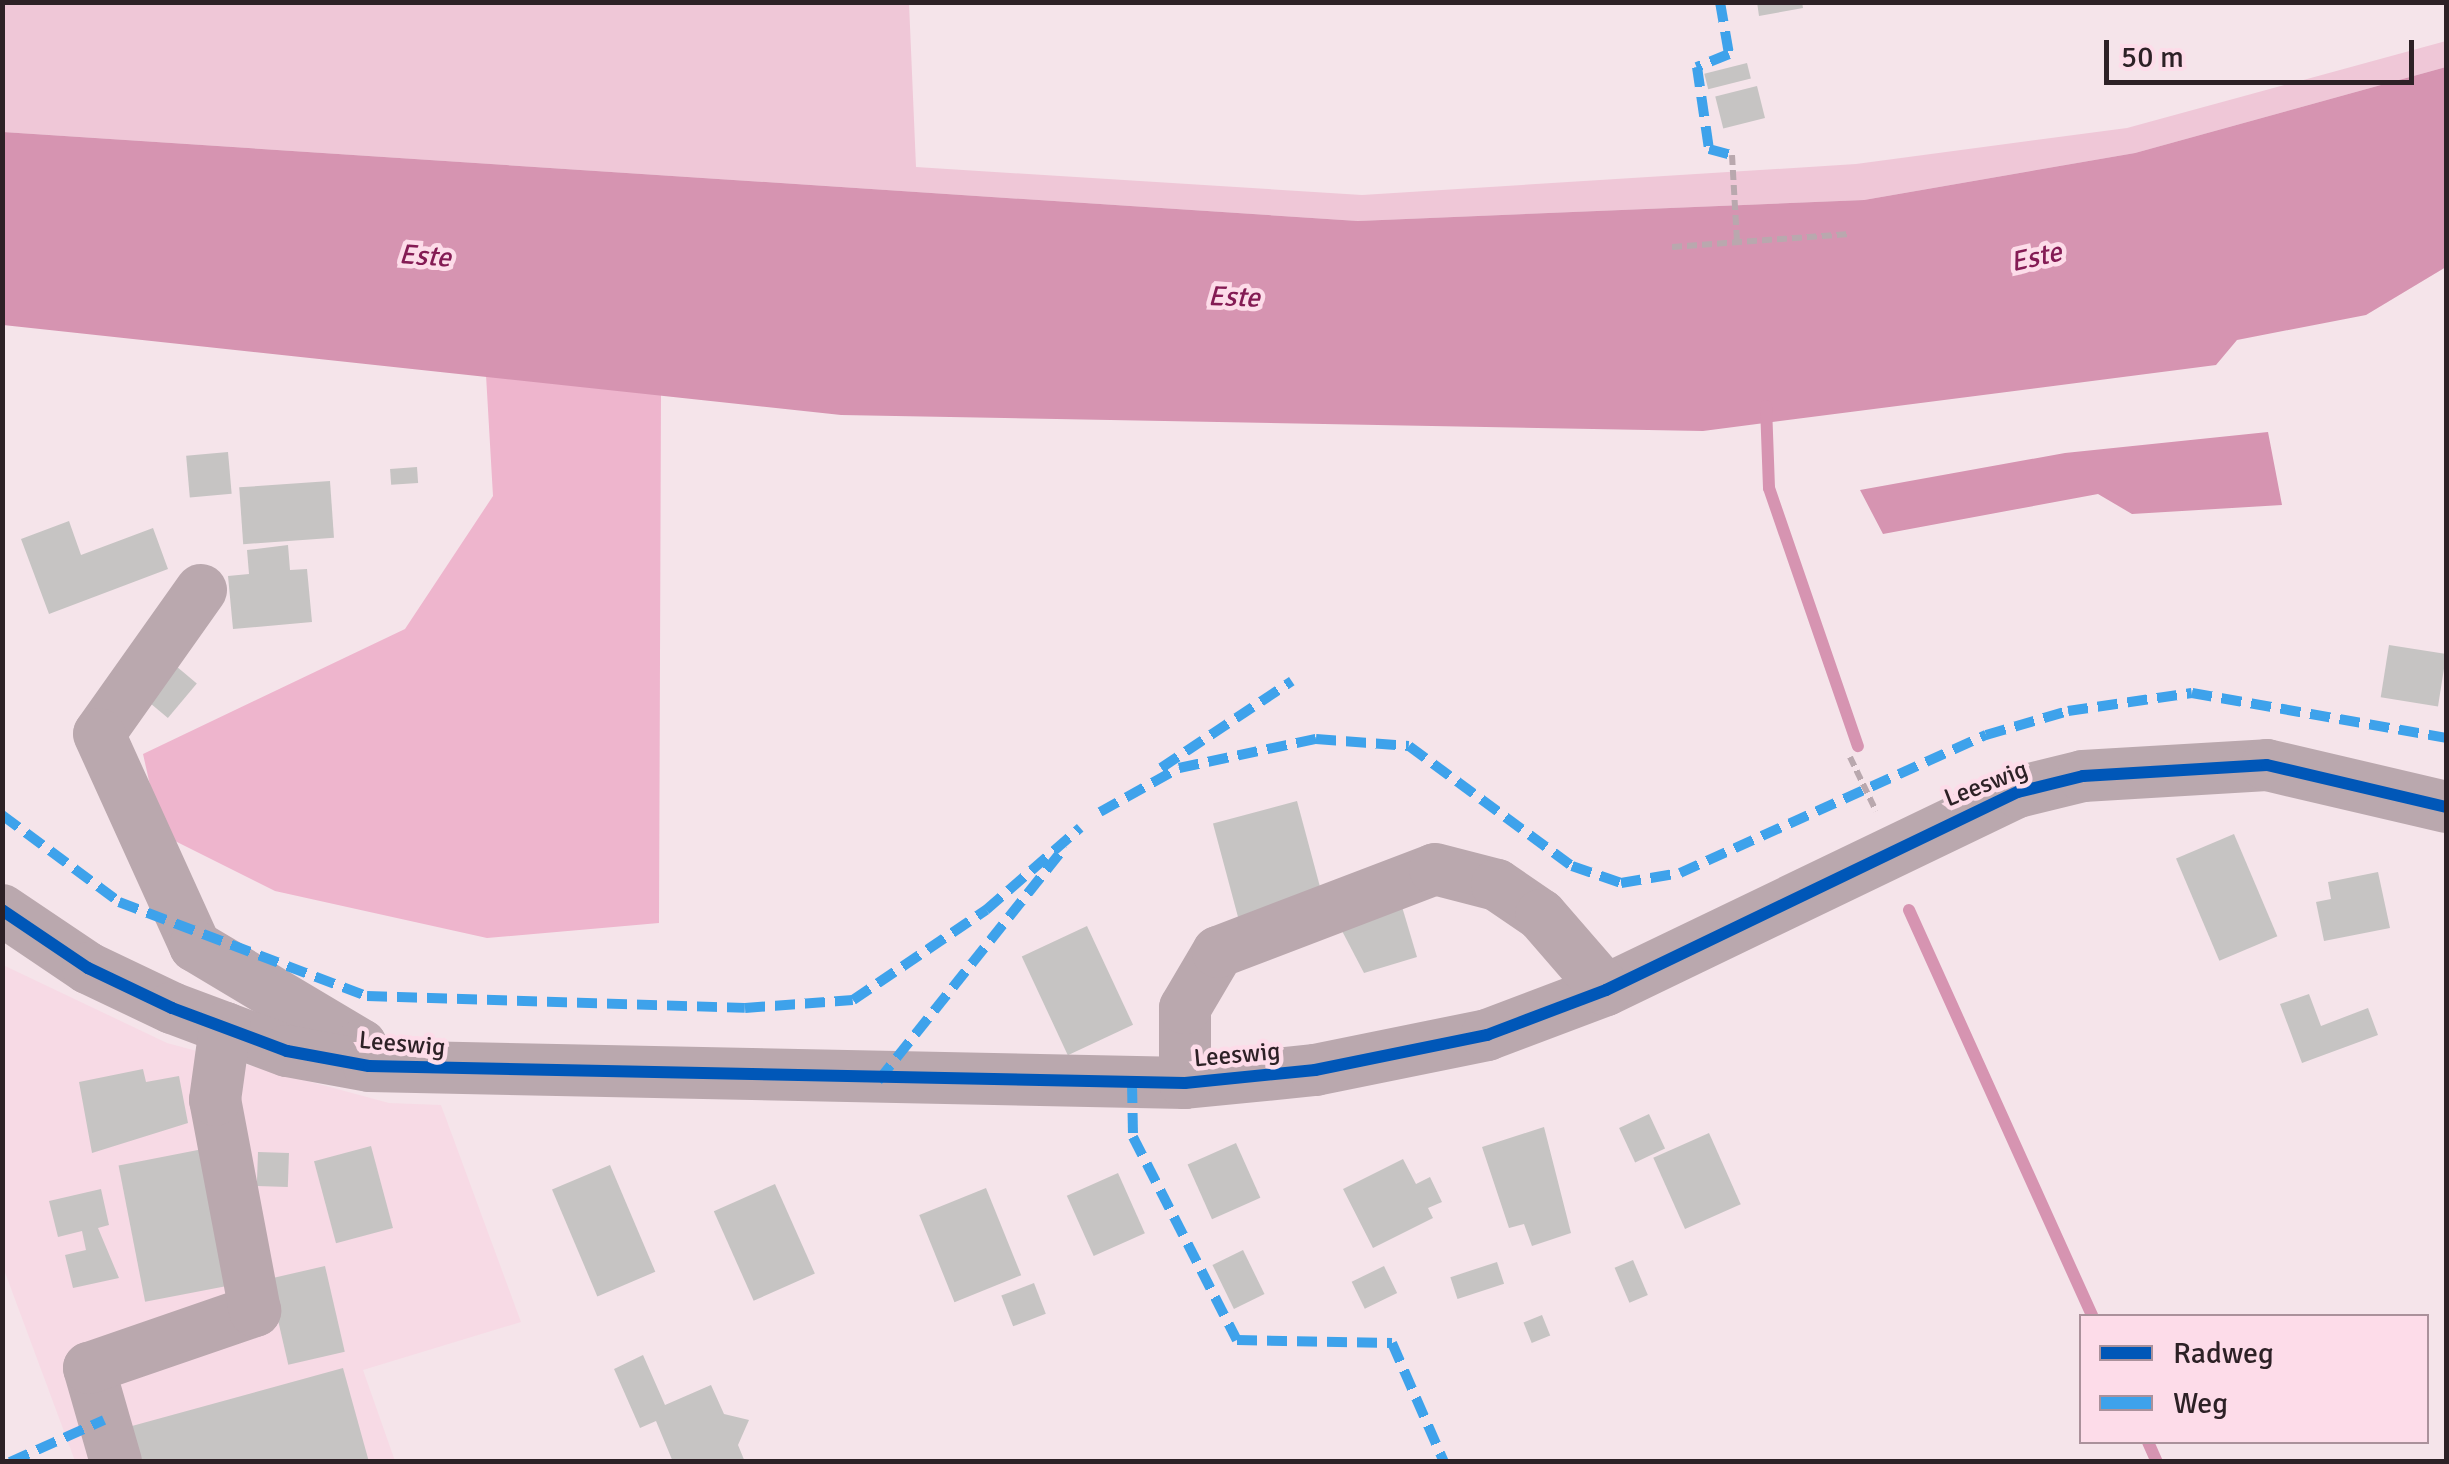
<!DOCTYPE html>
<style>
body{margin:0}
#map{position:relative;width:2449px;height:1464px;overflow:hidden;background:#f5e4ea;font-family:Signika,sans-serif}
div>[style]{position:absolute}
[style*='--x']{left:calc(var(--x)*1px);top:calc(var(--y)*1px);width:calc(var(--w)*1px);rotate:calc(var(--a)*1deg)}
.built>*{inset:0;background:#f7dae5}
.green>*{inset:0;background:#efc7d7}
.forest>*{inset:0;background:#eeb5cd}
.water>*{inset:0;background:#d694b1}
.stream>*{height:12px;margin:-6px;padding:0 6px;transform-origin:6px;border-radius:6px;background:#d694b1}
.building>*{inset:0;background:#c6c4c3;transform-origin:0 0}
.path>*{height:6px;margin-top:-3px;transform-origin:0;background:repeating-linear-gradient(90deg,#b9a8ae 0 10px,transparent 0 15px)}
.minor>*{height:52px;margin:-26px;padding:0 26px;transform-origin:26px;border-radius:26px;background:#baa8ae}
.quiet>*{height:10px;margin-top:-5px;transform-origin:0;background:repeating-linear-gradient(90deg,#3ea2eb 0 20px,transparent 0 30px)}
.cycleway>*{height:12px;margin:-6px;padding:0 6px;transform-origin:6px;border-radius:6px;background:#0057b8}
span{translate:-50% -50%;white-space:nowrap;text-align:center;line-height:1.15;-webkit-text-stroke:9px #fddce9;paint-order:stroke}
.street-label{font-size:25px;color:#2d2126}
.water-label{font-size:28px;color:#841b54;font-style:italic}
.frame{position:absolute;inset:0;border:5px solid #2d2126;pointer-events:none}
.legend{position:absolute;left:2079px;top:1314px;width:350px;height:130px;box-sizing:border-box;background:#fddce9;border:2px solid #aa919b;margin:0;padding:12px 18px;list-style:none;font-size:30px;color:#2d2126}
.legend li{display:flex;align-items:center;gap:20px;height:50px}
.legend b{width:50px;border:2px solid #aa919b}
.scale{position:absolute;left:2104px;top:40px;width:310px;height:45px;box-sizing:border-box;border:5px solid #2d2126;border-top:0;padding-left:12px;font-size:30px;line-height:35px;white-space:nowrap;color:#2d2126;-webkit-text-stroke:8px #fddce9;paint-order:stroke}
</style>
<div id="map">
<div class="built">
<div style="clip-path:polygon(3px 965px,167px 1043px,389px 1103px,441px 1105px,521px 1322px,363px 1370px,395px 1461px,75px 1461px,3px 1267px)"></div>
</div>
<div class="green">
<div style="clip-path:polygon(3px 2px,909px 3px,916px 167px,1362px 195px,1856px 164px,2127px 128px,2446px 41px,2446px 67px,2135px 153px,1864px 200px,1358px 221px,3px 132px)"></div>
</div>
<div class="forest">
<div style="clip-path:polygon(486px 375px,661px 395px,659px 923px,487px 938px,275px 891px,161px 834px,143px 754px,405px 629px,493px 496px)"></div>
</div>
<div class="water">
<div style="clip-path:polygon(2446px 67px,2446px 267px,2366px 315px,2237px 340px,2216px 365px,1703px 431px,841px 415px,3px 325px,3px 132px,1358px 221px,1864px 200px,2135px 153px)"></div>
<div style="clip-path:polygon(2268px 432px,2282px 505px,2132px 514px,2098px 494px,1883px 534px,1860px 490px,2065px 453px)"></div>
</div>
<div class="stream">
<div style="--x:1766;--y:406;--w:82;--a:87.9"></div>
<div style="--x:1769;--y:488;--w:273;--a:71"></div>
<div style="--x:1909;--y:910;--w:445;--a:65.7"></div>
<div style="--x:2148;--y:1442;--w:22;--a:66"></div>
</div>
<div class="building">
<div style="clip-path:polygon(1757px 2px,1802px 2px,1803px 8px,1759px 16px)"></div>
<div style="left:1747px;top:63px;width:16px;height:44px;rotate:76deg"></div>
<div style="left:1757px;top:86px;width:33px;height:43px;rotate:76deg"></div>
<div style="left:228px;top:452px;width:42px;height:42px;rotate:85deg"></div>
<div style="left:417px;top:467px;width:16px;height:27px;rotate:86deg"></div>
<div style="left:330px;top:481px;width:57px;height:91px;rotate:86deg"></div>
<div style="clip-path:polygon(69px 521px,81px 555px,153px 528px,168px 569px,49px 614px,21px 539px)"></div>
<div style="clip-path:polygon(288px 545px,290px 570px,307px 569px,312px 622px,233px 629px,228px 576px,249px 574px,247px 550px)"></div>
<div style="left:2389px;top:645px;width:58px;height:53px;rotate:9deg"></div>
<div style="left:170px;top:661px;width:35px;height:45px;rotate:40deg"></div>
<div style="left:1297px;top:801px;width:103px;height:87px;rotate:75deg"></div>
<div style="left:2234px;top:834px;width:111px;height:63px;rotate:67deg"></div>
<div style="clip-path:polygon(2378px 872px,2390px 928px,2324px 941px,2316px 902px,2331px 899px,2328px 882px)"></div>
<div style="clip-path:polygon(1400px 900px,1417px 957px,1364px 973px,1341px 929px)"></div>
<div style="left:1087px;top:926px;width:109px;height:72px;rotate:65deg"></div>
<div style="clip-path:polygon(2309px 994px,2321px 1026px,2368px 1008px,2378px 1035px,2302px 1063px,2280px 1004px)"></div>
<div style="clip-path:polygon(143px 1069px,146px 1082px,179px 1076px,188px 1123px,92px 1153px,79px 1082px)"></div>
<div style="left:1649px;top:1114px;width:38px;height:33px;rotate:65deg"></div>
<div style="clip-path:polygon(1544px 1127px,1571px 1233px,1532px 1246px,1524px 1224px,1509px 1228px,1482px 1147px)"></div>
<div style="left:1709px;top:1133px;width:78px;height:61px;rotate:66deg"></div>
<div style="left:1236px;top:1143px;width:60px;height:53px;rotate:66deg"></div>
<div style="left:371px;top:1146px;width:85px;height:59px;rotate:75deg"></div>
<div style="left:203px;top:1149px;width:139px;height:86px;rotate:79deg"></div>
<div style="left:258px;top:1152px;width:31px;height:34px;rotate:2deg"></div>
<div style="clip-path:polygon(1403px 1159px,1416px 1184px,1430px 1177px,1442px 1202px,1428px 1208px,1433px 1218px,1373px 1248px,1343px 1189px)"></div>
<div style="left:610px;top:1165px;width:116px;height:63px;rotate:67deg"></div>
<div style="left:1118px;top:1173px;width:66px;height:56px;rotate:66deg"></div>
<div style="left:775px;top:1184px;width:98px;height:67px;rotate:66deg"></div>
<div style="left:986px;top:1188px;width:94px;height:72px;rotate:68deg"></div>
<div style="clip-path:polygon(101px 1189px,109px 1225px,98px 1228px,119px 1278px,73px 1288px,65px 1255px,86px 1250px,82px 1231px,58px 1237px,49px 1201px)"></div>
<div style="left:1243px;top:1250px;width:49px;height:34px;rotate:64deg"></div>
<div style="left:1633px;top:1260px;width:38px;height:20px;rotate:67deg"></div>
<div style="left:1497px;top:1262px;width:23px;height:49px;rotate:72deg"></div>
<div style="left:325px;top:1266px;width:88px;height:58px;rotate:77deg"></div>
<div style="left:1384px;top:1266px;width:30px;height:36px;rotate:64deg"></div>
<div style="left:1034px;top:1283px;width:33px;height:35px;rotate:69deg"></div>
<div style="left:1542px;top:1315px;width:22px;height:20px;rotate:68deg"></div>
<div style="clip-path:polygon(643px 1355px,665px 1405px,711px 1385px,724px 1414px,749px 1420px,738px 1445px,745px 1462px,673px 1462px,656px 1421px,640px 1428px,614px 1369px)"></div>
<div style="clip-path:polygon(343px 1368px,369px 1462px,141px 1462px,132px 1426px)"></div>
</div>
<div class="path">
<div style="--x:1732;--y:155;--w:88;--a:86.7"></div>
<div style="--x:1672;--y:247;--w:178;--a:-4.2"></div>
<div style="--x:1850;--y:757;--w:60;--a:64.3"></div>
</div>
<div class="minor">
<div style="--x:201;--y:590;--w:176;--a:125.3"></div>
<div style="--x:99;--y:734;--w:233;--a:65.6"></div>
<div style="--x:195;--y:946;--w:193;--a:30.8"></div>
<div style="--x:361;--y:1045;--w:22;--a:69"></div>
<div style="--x:2;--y:910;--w:104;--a:34"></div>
<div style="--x:88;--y:968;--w:93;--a:25.5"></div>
<div style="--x:172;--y:1008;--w:123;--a:20.5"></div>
<div style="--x:287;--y:1051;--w:83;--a:10.4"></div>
<div style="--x:369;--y:1066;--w:816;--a:1.19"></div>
<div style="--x:1185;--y:1083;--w:131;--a:-5.7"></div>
<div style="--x:1315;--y:1070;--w:176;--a:-11.5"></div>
<div style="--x:1487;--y:1035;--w:127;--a:-20.7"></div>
<div style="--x:1606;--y:990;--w:457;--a:-25.7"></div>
<div style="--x:2018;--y:792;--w:67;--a:-13.8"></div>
<div style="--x:2083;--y:776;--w:184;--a:-3.4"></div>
<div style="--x:2267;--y:765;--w:184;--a:13.2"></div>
<div style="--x:1185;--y:1083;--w:75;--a:-90"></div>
<div style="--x:1185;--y:1008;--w:65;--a:-59.5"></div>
<div style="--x:1218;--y:952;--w:232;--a:-20.9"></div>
<div style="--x:1435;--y:869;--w:64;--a:14.5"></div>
<div style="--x:1497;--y:885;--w:53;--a:34.3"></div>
<div style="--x:1541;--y:915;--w:99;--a:49.1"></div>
<div style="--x:116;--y:1462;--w:98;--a:-106"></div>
<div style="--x:89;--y:1368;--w:176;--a:-19"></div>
<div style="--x:255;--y:1311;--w:215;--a:-100.7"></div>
<div style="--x:215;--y:1100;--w:73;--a:-82.1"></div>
</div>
<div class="quiet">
<div style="--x:1720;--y:2;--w:53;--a:80.2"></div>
<div style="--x:1729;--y:54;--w:35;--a:158"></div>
<div style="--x:1697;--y:67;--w:83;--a:81.7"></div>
<div style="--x:1709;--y:149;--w:24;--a:15"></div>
<div style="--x:1161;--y:768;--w:157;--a:-33.6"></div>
<div style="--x:1100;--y:812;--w:90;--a:-29.1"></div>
<div style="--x:1179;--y:768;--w:140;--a:-12"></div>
<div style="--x:1316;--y:739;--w:93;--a:4.3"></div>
<div style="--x:1409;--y:746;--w:202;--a:36.4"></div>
<div style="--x:1572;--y:866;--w:52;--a:19.1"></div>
<div style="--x:1621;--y:883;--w:60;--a:-9.6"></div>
<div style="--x:1680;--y:873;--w:336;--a:-24.3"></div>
<div style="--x:1986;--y:735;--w:85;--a:-16.3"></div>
<div style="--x:2068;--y:711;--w:125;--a:-8.3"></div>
<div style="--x:2192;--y:693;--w:258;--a:10"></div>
<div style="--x:2;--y:815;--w:146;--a:36.6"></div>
<div style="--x:119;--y:902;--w:265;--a:20.8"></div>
<div style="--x:367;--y:996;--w:378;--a:1.8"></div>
<div style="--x:745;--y:1008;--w:108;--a:-4.2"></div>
<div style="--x:853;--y:1000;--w:161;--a:-34.1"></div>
<div style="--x:986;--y:910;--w:125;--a:-41.1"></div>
<div style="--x:878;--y:1081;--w:300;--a:-51.4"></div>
<div style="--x:1132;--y:1083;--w:54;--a:88.9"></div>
<div style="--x:1133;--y:1137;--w:228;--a:62.9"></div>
<div style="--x:1237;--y:1340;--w:155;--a:1.1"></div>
<div style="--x:1392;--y:1343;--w:130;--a:66.4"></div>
<div style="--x:10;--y:1462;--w:103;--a:-24.1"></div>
</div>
<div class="cycleway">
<div style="--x:2;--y:910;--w:104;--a:34"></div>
<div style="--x:88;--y:968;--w:93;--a:25.5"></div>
<div style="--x:172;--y:1008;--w:123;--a:20.5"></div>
<div style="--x:287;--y:1051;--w:83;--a:10.4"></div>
<div style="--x:369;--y:1066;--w:816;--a:1.19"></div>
<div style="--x:1185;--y:1083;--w:131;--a:-5.7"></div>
<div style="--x:1315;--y:1070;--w:176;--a:-11.5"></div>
<div style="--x:1487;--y:1035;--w:127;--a:-20.7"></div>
<div style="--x:1606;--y:990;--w:457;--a:-25.7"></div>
<div style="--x:2018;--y:792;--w:67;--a:-13.8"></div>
<div style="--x:2083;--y:776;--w:184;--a:-3.4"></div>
<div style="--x:2267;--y:765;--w:184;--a:13.2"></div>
</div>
<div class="street-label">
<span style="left:1986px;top:784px;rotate:-21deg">Leeswig</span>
<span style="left:402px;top:1044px;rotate:5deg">Leeswig</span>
<span style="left:1237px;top:1055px;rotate:-5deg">Leeswig</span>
</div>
<div class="water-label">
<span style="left:425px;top:256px;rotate:4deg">Este</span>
<span style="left:2036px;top:257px;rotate:-13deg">Este</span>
<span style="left:1234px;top:297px;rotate:2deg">Este</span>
</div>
<div class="frame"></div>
<ul class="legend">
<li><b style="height:12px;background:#0057b8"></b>Radweg</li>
<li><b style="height:12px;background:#3ea2eb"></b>Weg</li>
</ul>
<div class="scale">50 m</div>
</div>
